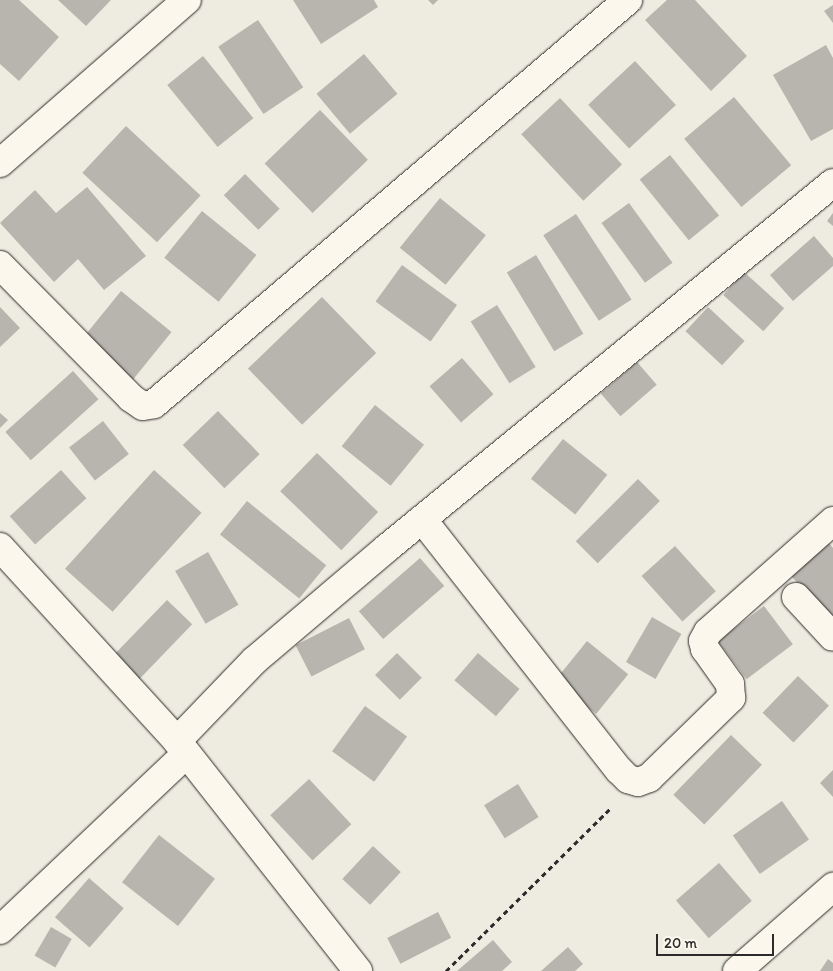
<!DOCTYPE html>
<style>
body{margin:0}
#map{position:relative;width:833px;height:971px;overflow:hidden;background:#eeebe0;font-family:Itim,sans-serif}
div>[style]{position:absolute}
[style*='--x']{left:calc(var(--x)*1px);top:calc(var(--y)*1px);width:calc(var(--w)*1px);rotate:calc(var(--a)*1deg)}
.building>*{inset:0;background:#b8b5ae;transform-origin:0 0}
.path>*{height:3px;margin-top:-1.5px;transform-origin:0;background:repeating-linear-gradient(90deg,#2b2b2b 0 5px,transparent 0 9px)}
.roads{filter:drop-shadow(0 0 1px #2b2b2b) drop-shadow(0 0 1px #2b2b2b)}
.minor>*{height:28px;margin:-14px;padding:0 14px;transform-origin:14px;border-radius:14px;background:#fbf7ec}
span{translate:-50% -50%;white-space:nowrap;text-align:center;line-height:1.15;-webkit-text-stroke:4.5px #fbf7ec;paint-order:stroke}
.scale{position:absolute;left:656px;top:934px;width:118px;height:22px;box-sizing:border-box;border:2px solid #2b2b2b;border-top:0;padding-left:6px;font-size:15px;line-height:18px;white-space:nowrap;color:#2b2b2b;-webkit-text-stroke:4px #fbf7ec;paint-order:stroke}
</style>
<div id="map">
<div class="building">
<div style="clip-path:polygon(0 0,19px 0,59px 37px,19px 81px,0 64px)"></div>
<div style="clip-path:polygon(58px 0,111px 0,86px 26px)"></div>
<div style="clip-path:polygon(293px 0,374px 0,378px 7px,321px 44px)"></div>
<div style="clip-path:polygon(428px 0,438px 0,433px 5px)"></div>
<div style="clip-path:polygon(667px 0,695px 0,747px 56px,711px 91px,645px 20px)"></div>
<div style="clip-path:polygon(833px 5px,833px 23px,824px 11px)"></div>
<div style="left:258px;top:20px;width:81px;height:48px;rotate:56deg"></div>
<div style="clip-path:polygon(826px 45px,833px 58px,833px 129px,811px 141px,773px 75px)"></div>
<div style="left:364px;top:54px;width:52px;height:62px;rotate:50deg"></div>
<div style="left:203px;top:56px;width:80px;height:46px;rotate:51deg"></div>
<div style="left:635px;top:61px;width:60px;height:64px;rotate:47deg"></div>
<div style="left:734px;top:97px;width:89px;height:65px;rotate:50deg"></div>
<div style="left:560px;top:98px;width:91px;height:53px;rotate:47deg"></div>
<div style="left:320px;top:110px;width:69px;height:77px;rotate:46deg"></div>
<div style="left:126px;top:126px;width:102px;height:64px;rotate:43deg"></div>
<div style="left:670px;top:155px;width:78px;height:39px;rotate:51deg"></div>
<div style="left:245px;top:174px;width:49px;height:30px;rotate:45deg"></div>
<div style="clip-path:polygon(87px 187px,146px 256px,104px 290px,78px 259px,54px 282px,0 223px,35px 190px,56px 213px)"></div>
<div style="left:440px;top:198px;width:59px;height:64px;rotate:39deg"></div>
<div style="left:629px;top:203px;width:74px;height:34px;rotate:54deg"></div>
<div style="left:202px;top:211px;width:70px;height:60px;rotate:39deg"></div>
<div style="clip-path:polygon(833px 213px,833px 226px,827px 221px)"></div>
<div style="left:576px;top:214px;width:102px;height:39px;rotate:57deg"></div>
<div style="clip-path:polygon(814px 236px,833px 258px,833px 266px,793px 301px,770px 275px)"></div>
<div style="left:536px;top:255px;width:92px;height:34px;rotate:59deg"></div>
<div style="left:402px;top:265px;width:68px;height:45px;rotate:36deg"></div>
<div style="left:744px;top:272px;width:54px;height:31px;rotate:42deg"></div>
<div style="left:121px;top:291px;width:65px;height:64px;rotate:39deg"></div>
<div style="left:322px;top:297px;width:78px;height:103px;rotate:46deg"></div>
<div style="left:497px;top:305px;width:73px;height:31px;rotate:58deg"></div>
<div style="clip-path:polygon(0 307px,20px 328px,0 347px)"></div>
<div style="left:708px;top:307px;width:50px;height:33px;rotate:43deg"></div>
<div style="left:462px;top:358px;width:48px;height:43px;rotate:49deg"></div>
<div style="left:637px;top:362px;width:30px;height:48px;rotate:49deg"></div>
<div style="left:73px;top:371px;width:38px;height:91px;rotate:48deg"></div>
<div style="left:375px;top:405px;width:63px;height:53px;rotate:39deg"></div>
<div style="left:218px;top:411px;width:60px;height:49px;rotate:46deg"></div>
<div style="clip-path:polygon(0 413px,8px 420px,0 428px)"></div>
<div style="left:103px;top:421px;width:42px;height:43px;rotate:52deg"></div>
<div style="left:563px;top:439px;width:57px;height:51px;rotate:39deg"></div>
<div style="left:317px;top:453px;width:85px;height:53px;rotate:44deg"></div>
<div style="left:61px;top:470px;width:38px;height:69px;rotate:48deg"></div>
<div style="left:154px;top:470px;width:64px;height:133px;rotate:42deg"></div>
<div style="left:638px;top:479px;width:31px;height:88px;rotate:45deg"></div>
<div style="left:247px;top:501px;width:102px;height:43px;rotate:39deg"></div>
<div style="clip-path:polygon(828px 542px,833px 548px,833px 620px,791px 576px)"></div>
<div style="left:675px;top:546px;width:61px;height:45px;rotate:48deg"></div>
<div style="left:208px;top:552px;width:61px;height:38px;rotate:60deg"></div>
<div style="left:420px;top:558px;width:37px;height:81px;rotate:49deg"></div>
<div style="left:167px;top:600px;width:35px;height:79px;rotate:44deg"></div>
<div style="left:764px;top:606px;width:48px;height:58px;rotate:53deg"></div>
<div style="left:652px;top:617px;width:34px;height:52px;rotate:30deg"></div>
<div style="left:349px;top:618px;width:35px;height:60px;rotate:63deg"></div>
<div style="left:587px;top:641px;width:53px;height:51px;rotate:39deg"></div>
<div style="left:397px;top:653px;width:35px;height:31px;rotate:45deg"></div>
<div style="left:478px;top:653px;width:55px;height:36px;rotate:41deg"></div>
<div style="left:798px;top:676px;width:43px;height:51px;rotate:44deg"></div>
<div style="left:365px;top:706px;width:52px;height:56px;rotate:36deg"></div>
<div style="left:731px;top:735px;width:43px;height:83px;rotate:44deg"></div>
<div style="clip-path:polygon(833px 770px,833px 797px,820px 783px)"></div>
<div style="left:309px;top:779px;width:62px;height:53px;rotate:47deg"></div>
<div style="left:518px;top:784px;width:39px;height:40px;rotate:58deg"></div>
<div style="left:782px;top:801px;width:47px;height:60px;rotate:55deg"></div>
<div style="left:159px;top:835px;width:71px;height:60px;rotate:38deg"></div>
<div style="left:373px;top:846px;width:38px;height:45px;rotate:43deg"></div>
<div style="left:719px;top:863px;width:50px;height:57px;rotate:49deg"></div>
<div style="left:89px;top:878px;width:46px;height:52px;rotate:41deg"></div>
<div style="left:438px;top:912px;width:29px;height:57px;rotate:63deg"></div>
<div style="left:51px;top:927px;width:24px;height:33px;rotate:30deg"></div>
<div style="clip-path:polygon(493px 940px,512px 962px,502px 971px,457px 971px)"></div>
<div style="clip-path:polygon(568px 947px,583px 964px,575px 971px,541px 971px)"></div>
<div style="clip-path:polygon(828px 959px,833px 963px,833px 971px,820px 971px)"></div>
</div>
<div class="path">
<div style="--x:446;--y:971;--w:232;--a:-44.7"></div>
</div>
<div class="roads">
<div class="minor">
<div style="--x:0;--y:163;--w:248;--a:-41.1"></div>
<div style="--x:0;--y:265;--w:187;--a:45.4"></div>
<div style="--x:131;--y:398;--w:14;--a:34"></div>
<div style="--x:143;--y:406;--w:11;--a:-10"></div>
<div style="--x:154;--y:404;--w:623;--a:-40.44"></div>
<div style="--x:422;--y:519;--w:319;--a:51.9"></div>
<div style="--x:619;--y:770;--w:13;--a:45"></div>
<div style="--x:628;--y:779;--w:10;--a:17"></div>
<div style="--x:638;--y:782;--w:12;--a:-20"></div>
<div style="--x:649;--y:778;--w:115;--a:-44.3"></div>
<div style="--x:731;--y:698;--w:14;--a:-94"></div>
<div style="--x:730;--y:684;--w:43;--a:-125.5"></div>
<div style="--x:705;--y:649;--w:8;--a:-104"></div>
<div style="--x:703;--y:641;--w:10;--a:-61"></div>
<div style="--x:708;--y:632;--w:167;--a:-41.6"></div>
<div style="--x:0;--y:547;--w:263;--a:47.6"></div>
<div style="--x:177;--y:741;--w:293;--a:51.8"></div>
<div style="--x:796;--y:597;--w:54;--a:47.2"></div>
<div style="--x:177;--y:741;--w:112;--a:-46.1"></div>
<div style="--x:255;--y:660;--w:173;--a:-40.3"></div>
<div style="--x:387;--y:548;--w:576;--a:-39.3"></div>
<div style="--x:0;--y:930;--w:256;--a:-43.4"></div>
<div style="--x:737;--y:971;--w:128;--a:-41.2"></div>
</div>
</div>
<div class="scale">20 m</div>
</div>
